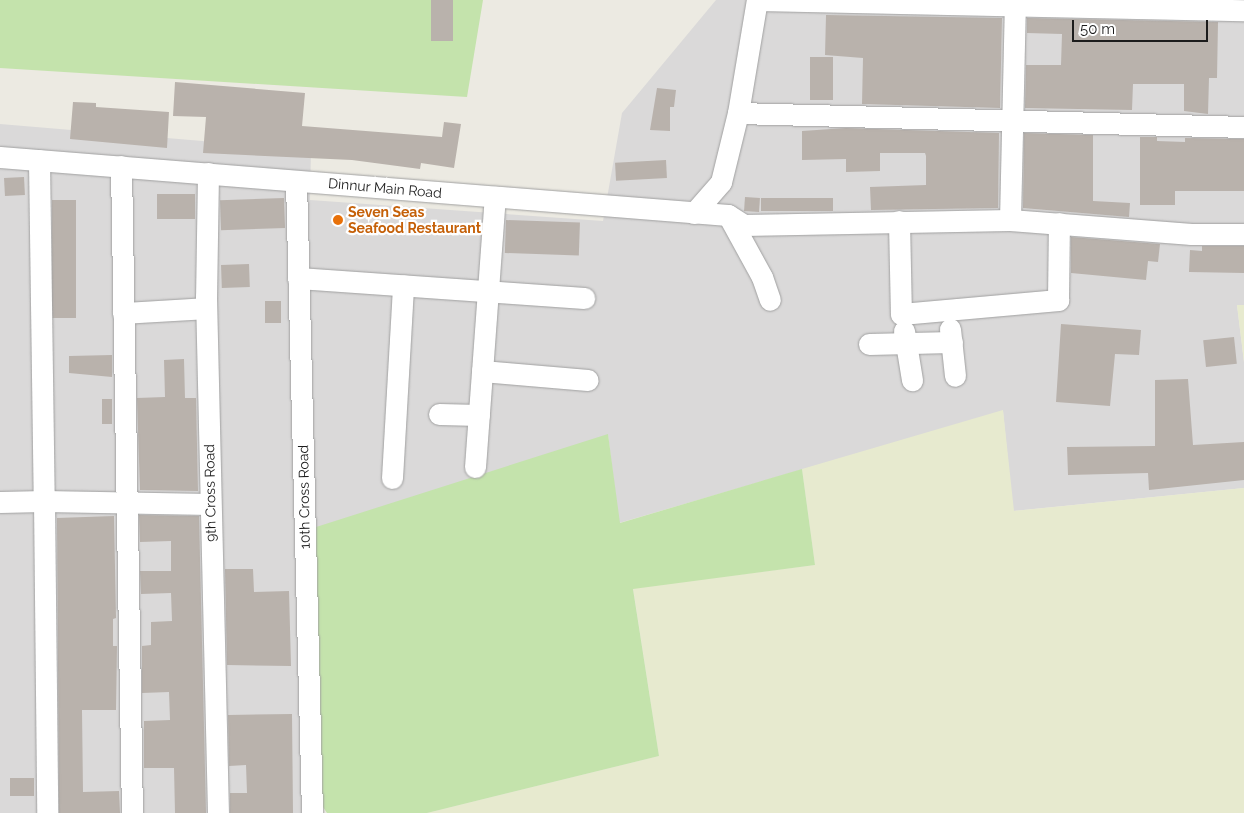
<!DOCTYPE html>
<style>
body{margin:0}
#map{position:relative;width:1244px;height:813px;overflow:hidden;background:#eceae2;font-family:Raleway,sans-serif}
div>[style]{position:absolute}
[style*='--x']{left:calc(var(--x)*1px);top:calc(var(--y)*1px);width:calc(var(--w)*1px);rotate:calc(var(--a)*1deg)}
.residential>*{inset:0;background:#dad9d9}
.farmland>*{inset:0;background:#e7eacf}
.grass>*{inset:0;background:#c4e3ac}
.building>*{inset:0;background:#b9b2ac;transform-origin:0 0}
.roads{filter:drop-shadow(0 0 1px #a0a0a0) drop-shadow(0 0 1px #a0a0a0)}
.minor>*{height:21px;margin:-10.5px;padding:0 10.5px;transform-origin:10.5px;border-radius:10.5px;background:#fff}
.dots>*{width:14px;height:14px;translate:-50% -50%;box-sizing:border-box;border:2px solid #fff;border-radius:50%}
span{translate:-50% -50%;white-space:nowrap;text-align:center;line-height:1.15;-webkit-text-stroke:4.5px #fff;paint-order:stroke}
.street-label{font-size:14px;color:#1c1c1c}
.food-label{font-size:14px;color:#c56008;font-weight:700}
.left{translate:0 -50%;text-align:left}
.scale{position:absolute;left:1072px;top:20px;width:136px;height:22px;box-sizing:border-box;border:2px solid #1c1c1c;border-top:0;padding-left:6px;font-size:15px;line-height:18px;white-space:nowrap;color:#1c1c1c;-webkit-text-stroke:4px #fff;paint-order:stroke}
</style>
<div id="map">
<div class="residential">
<div style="clip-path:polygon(716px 0,1244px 0,1244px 305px,1237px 305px,1244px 362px,1244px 488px,1013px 511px,1003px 411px,619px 523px,608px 435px,306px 813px,0 813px,0 124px,311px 150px,310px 200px,603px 221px,622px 113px)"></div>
</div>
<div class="farmland">
<div style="clip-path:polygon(1237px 305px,1244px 305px,1244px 362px)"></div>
<div style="clip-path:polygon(1003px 410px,1014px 511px,1244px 488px,1244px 813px,427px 813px,659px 756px,633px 588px,815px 565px,802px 469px)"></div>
</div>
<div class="grass">
<div style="clip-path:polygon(0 0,483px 0,467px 97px,0 68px)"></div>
<div style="clip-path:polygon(608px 434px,620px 523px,802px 469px,815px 565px,633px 589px,659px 756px,427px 813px,327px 813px,319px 801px,313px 528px)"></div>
</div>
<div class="building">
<div style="left:431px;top:0;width:22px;height:41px"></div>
<div style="clip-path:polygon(826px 15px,1002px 18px,1000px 108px,862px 104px,863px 58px,825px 55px)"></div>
<div style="clip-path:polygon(1027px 18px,1218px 22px,1217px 78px,1209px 78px,1208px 114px,1184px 111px,1184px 84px,1133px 84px,1132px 110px,1025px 108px,1026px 65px,1061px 65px,1062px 34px,1027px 33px)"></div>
<div style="left:810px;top:57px;width:23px;height:43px"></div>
<div style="clip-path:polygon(175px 82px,305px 93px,302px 126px,442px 137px,444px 122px,461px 124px,454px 168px,421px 163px,420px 169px,352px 160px,203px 153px,206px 117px,173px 116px)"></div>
<div style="clip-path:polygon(657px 88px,676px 90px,674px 107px,670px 107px,670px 131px,650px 130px)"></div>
<div style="clip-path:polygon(73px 102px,96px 103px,96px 107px,169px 112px,167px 148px,70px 139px)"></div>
<div style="clip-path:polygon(846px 128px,999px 133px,998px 208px,871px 210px,870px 187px,926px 185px,926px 156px,925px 153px,880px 153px,880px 171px,846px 172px,846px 159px,802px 160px,802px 131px)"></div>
<div style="clip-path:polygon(1024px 133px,1093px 135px,1093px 201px,1130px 203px,1129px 217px,1023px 208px)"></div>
<div style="clip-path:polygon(1140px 137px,1157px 137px,1157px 141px,1185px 142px,1185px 138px,1244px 139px,1244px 191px,1175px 191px,1175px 205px,1140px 205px)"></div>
<div style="left:666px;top:160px;width:18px;height:51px;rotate:87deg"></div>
<div style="left:24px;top:177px;width:18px;height:20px;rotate:87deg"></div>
<div style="left:157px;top:194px;width:38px;height:25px"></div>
<div style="left:745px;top:197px;width:15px;height:14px;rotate:4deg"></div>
<div style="left:284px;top:198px;width:30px;height:64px;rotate:88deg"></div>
<div style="left:833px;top:198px;width:13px;height:72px;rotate:90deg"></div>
<div style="left:52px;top:200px;width:24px;height:118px"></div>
<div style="left:506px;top:220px;width:74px;height:33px;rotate:2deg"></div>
<div style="clip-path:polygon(1071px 237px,1160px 244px,1158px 262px,1148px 261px,1146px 280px,1071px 273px)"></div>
<div style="clip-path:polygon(1202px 246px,1244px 246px,1244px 273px,1189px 272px,1190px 250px,1202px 251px)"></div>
<div style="left:249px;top:264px;width:23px;height:28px;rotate:88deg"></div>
<div style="left:265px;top:301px;width:16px;height:22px"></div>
<div style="clip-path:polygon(1061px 324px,1141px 330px,1139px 355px,1115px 354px,1110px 406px,1056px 402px)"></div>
<div style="left:1234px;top:337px;width:27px;height:31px;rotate:84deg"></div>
<div style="clip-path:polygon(112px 355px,112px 377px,69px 373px,69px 356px)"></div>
<div style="clip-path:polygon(184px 359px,185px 398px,196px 398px,198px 491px,140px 490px,137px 398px,165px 397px,164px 360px)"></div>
<div style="clip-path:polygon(1188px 379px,1193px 445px,1244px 442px,1244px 480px,1149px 490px,1148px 473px,1068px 475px,1067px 447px,1155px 446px,1155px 380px)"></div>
<div style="left:102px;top:399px;width:10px;height:25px"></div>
<div style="clip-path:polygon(139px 515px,199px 516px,206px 813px,175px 813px,174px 768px,144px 768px,144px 721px,170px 720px,169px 692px,142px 693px,142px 646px,151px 645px,151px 622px,172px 621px,171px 593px,141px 594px,140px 571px,171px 571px,171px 541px,140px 542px)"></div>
<div style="clip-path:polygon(114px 516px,116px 618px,113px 619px,113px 646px,117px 646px,116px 710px,82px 710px,83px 792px,119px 791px,120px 813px,59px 813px,57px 518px)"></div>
<div style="clip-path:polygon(225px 569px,253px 569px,254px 592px,289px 591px,291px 666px,227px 665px)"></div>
<div style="clip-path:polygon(292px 714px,293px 813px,230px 813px,230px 793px,247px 793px,246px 765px,229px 766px,228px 715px)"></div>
<div style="left:34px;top:778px;width:18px;height:24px;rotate:90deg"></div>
</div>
<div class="roads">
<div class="minor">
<div style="--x:757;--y:0;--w:487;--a:1.2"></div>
<div style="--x:738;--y:113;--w:506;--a:1.58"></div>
<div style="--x:0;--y:157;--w:730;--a:4.56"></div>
<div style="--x:728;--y:215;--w:19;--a:32"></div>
<div style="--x:744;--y:225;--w:266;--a:-1.1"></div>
<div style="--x:1010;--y:220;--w:182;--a:4.4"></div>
<div style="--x:1191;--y:234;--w:53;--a:0"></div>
<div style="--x:39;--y:160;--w:341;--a:89.2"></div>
<div style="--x:44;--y:501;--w:166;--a:1"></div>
<div style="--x:121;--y:166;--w:647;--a:89.03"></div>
<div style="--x:208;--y:173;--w:124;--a:90.9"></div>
<div style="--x:206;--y:297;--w:516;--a:88.67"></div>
<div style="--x:296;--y:181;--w:632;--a:88.55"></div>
<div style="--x:694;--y:213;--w:41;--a:-48.9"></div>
<div style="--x:721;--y:182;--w:71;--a:-76.2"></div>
<div style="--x:738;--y:113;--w:115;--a:-80.5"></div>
<div style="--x:728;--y:215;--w:71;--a:61.3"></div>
<div style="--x:762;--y:277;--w:24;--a:71"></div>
<div style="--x:1010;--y:220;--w:220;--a:-88.7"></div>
<div style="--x:899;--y:221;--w:93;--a:88.8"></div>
<div style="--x:901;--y:314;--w:158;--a:-5.1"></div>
<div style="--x:1058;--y:300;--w:77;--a:-89.3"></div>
<div style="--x:298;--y:278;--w:287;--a:4"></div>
<div style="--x:123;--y:313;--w:83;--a:-3.4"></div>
<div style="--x:950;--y:329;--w:47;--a:83.9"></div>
<div style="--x:904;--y:331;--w:50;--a:80.7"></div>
<div style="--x:869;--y:344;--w:83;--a:-1.4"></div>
<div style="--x:482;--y:371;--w:106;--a:4.9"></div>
<div style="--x:439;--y:414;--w:40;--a:1.4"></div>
<div style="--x:475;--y:467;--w:271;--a:-85.8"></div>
<div style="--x:392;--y:478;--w:193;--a:-86.7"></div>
<div style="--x:0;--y:502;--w:44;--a:-1.3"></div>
<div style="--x:44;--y:501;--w:312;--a:89.4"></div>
</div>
</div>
<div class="dots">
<div style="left:338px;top:220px;background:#e8710a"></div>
</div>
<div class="street-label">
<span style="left:385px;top:188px;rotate:5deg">Dinnur Main Road</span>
<span style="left:210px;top:493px;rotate:-91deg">9th Cross Road</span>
<span style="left:304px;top:497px;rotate:-91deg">10th Cross Road</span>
</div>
<div class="food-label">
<span class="left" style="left:348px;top:220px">Seven Seas<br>Seafood Restaurant</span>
</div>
<div class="scale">50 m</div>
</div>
